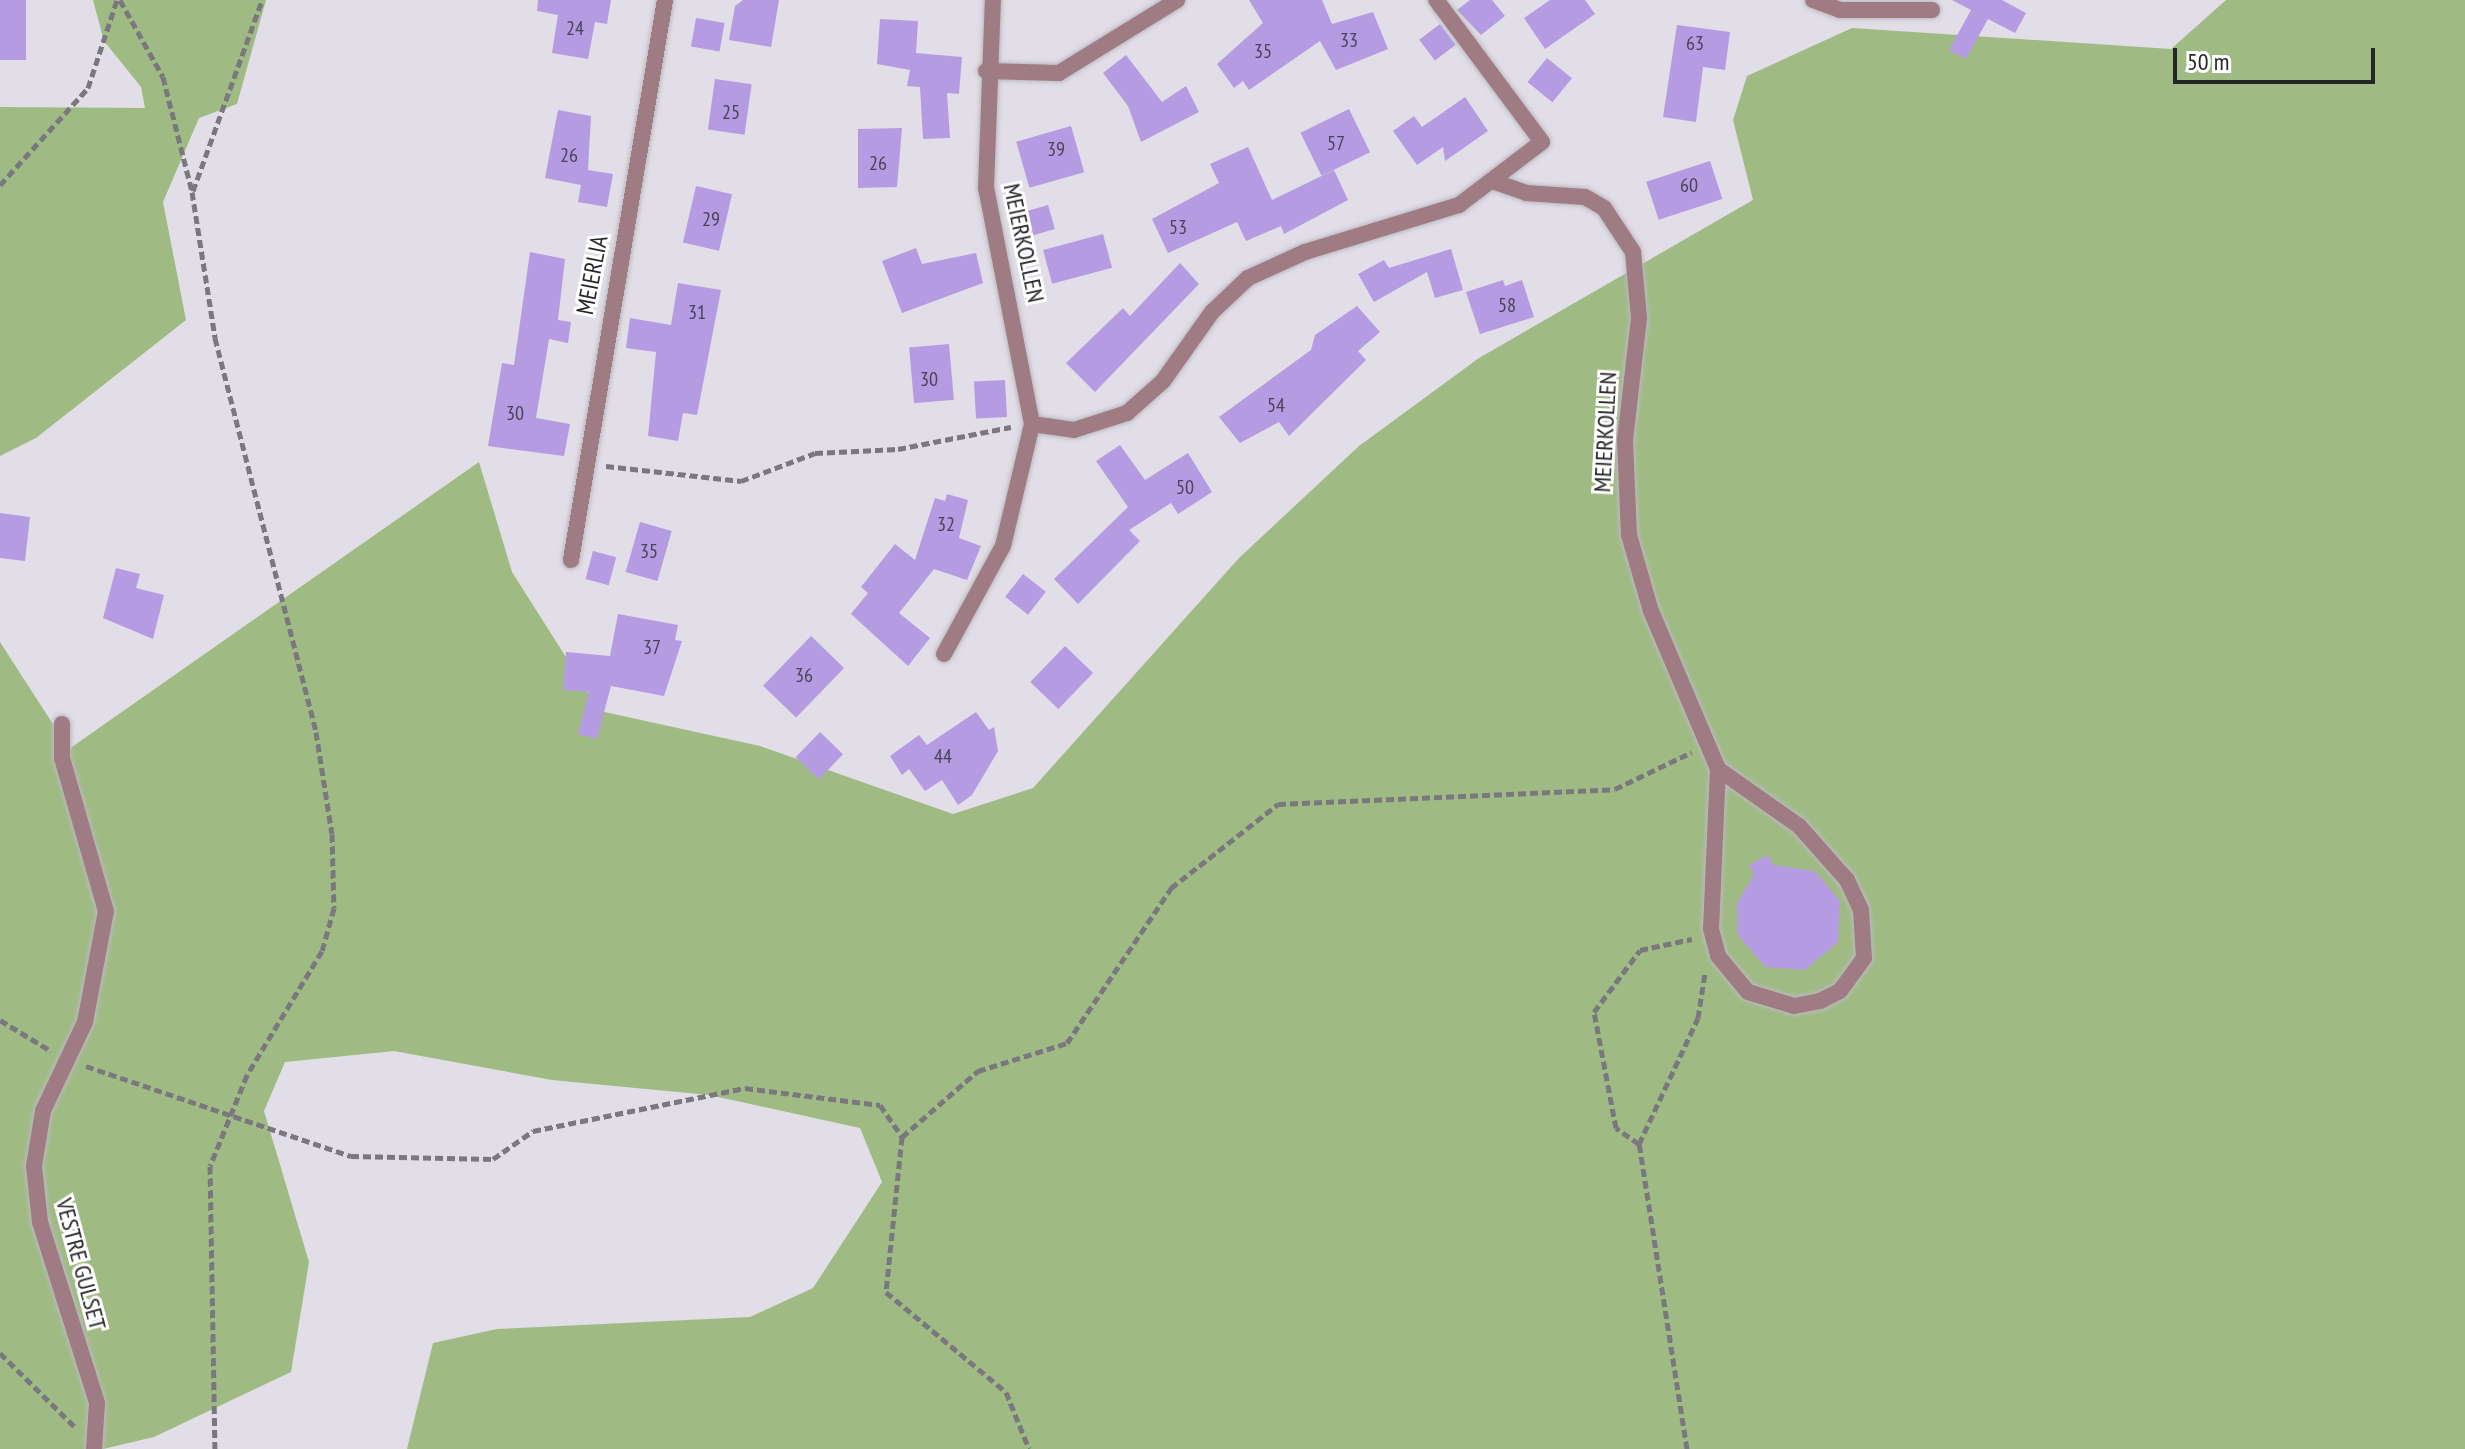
<!DOCTYPE html>
<style>
body{margin:0}
#map{position:relative;width:2465px;height:1449px;overflow:hidden;background:#e1dee7;font-family:"PT Sans Narrow",sans-serif}
div>[style]{position:absolute}
[style*='--x']{left:calc(var(--x)*1px);top:calc(var(--y)*1px);width:calc(var(--w)*1px);rotate:calc(var(--a)*1deg)}
.green>*{inset:0;background:#9fbb83}
.building>*{inset:0;background:#b59be1;transform-origin:0 0}
.path>*{height:5px;margin-top:-2.5px;transform-origin:0;background:repeating-linear-gradient(90deg,#7a787e 0 8px,transparent 0 12px)}
.roads{filter:drop-shadow(0 0 2px #bcb9c1) drop-shadow(0 0 2px #bcb9c1)}
.service>*{height:16px;margin:-8px;padding:0 8px;transform-origin:8px;border-radius:8px;background:#9f7b83}
.minor>*{height:16px;margin:-8px;padding:0 8px;transform-origin:8px;border-radius:8px;background:#9f7b83}
span{translate:-50% -50%;white-space:nowrap;text-align:center;line-height:1.15;-webkit-text-stroke:6px #fff;paint-order:stroke}
.number-label{font-size:20px;color:#4a4256}
.number-label span{-webkit-text-stroke-width:0}
.street-label{font-size:24px;color:#262528}
.scale{position:absolute;left:2173px;top:48px;width:202px;height:36px;box-sizing:border-box;border:4px solid #262528;border-top:0;padding-left:10px;font-size:24px;line-height:28px;white-space:nowrap;color:#262528;-webkit-text-stroke:6px #fff;paint-order:stroke}
</style>
<div id="map">
<div class="green">
<div style="clip-path:polygon(93px 0,266px 0,237px 104px,199px 118px,163px 202px,186px 320px,36px 438px,0 456px,0 107px,145px 108px,141px 87px,104px 41px)"></div>
<div style="clip-path:polygon(2226px 0,2465px 0,2465px 1449px,407px 1449px,433px 1343px,497px 1329px,750px 1317px,813px 1288px,882px 1182px,860px 1128px,709px 1095px,552px 1080px,394px 1051px,285px 1062px,264px 1111px,309px 1262px,291px 1372px,154px 1437px,103px 1449px,0 1449px,0 642px,69px 749px,479px 462px,512px 572px,600px 711px,760px 746px,953px 814px,1033px 788px,1239px 558px,1359px 446px,1479px 358px,1753px 200px,1733px 120px,1747px 76px,1852px 28px,2171px 49px)"></div>
</div>
<div class="building">
<div style="left:0;top:0;width:26px;height:60px"></div>
<div style="clip-path:polygon(538px 0,611px 0,607px 24px,595px 22px,588px 59px,552px 53px,558px 15px,537px 11px)"></div>
<div style="clip-path:polygon(743px 0,779px 0,771px 47px,729px 40px,735px 6px)"></div>
<div style="clip-path:polygon(1249px 0,1322px 0,1332px 24px,1373px 12px,1388px 49px,1336px 70px,1320px 41px,1249px 90px,1243px 81px,1234px 88px,1217px 64px,1263px 23px)"></div>
<div style="clip-path:polygon(1470px 0,1492px 0,1505px 16px,1481px 35px,1457px 10px)"></div>
<div style="clip-path:polygon(1550px 0,1585px 0,1595px 14px,1545px 49px,1524px 18px)"></div>
<div style="clip-path:polygon(1952px 0,2002px 0,2026px 13px,2015px 33px,1988px 19px,1966px 59px,1949px 50px,1971px 10px)"></div>
<div style="left:696px;top:18px;width:29px;height:29px;rotate:10deg"></div>
<div style="clip-path:polygon(880px 19px,918px 21px,916px 53px,962px 57px,959px 94px,947px 93px,950px 138px,923px 139px,920px 87px,907px 86px,910px 70px,877px 64px)"></div>
<div style="left:1440px;top:24px;width:26px;height:26px;rotate:53deg"></div>
<div style="clip-path:polygon(1677px 25px,1730px 32px,1725px 70px,1703px 67px,1696px 122px,1663px 117px)"></div>
<div style="clip-path:polygon(1126px 55px,1162px 102px,1186px 86px,1199px 112px,1141px 142px,1128px 106px,1103px 73px)"></div>
<div style="left:1547px;top:58px;width:32px;height:31px;rotate:39deg"></div>
<div style="left:715px;top:79px;width:37px;height:51px;rotate:8deg"></div>
<div style="clip-path:polygon(1465px 97px,1488px 131px,1445px 161px,1443px 147px,1417px 165px,1393px 131px,1414px 116px,1422px 127px)"></div>
<div style="left:1349px;top:109px;width:48px;height:54px;rotate:64deg"></div>
<div style="clip-path:polygon(558px 110px,591px 116px,588px 170px,613px 174px,607px 207px,578px 202px,581px 185px,545px 178px)"></div>
<div style="left:1071px;top:126px;width:48px;height:57px;rotate:74deg"></div>
<div style="clip-path:polygon(902px 128px,897px 187px,858px 188px,858px 129px)"></div>
<div style="clip-path:polygon(1248px 147px,1272px 200px,1334px 170px,1348px 200px,1284px 234px,1281px 226px,1246px 241px,1237px 222px,1168px 253px,1152px 219px,1219px 183px,1210px 164px)"></div>
<div style="left:1710px;top:161px;width:40px;height:67px;rotate:72deg"></div>
<div style="left:696px;top:186px;width:37px;height:58px;rotate:13deg"></div>
<div style="left:1048px;top:205px;width:25px;height:27px;rotate:74deg"></div>
<div style="left:1103px;top:234px;width:35px;height:62px;rotate:75deg"></div>
<div style="clip-path:polygon(916px 248px,922px 264px,976px 253px,983px 283px,902px 313px,882px 261px)"></div>
<div style="clip-path:polygon(1451px 249px,1463px 290px,1435px 298px,1427px 272px,1374px 302px,1358px 274px,1384px 260px,1389px 268px)"></div>
<div style="clip-path:polygon(530px 252px,565px 259px,558px 320px,571px 322px,568px 343px,549px 339px,536px 418px,570px 424px,564px 456px,488px 446px,502px 363px,514px 365px)"></div>
<div style="clip-path:polygon(1180px 263px,1199px 284px,1095px 392px,1066px 363px,1123px 308px,1130px 316px)"></div>
<div style="clip-path:polygon(1503px 280px,1505px 286px,1522px 280px,1534px 317px,1480px 334px,1466px 292px)"></div>
<div style="clip-path:polygon(678px 283px,721px 290px,697px 415px,683px 413px,678px 441px,648px 436px,656px 352px,626px 348px,630px 318px,671px 325px)"></div>
<div style="clip-path:polygon(1357px 306px,1380px 332px,1358px 351px,1366px 360px,1289px 436px,1279px 422px,1240px 443px,1219px 417px,1311px 350px,1315px 335px)"></div>
<div style="left:949px;top:344px;width:56px;height:40px;rotate:85deg"></div>
<div style="left:1005px;top:380px;width:37px;height:31px;rotate:87deg"></div>
<div style="clip-path:polygon(1120px 445px,1145px 480px,1188px 453px,1212px 492px,1178px 514px,1171px 503px,1129px 530px,1140px 541px,1078px 604px,1054px 579px,1128px 507px,1096px 461px)"></div>
<div style="clip-path:polygon(947px 494px,968px 500px,959px 538px,981px 546px,967px 580px,934px 569px,899px 613px,930px 638px,908px 666px,851px 614px,868px 593px,861px 587px,895px 544px,915px 560px,935px 498px,945px 501px)"></div>
<div style="clip-path:polygon(0 513px,30px 517px,25px 561px,0 558px)"></div>
<div style="left:640px;top:522px;width:33px;height:52px;rotate:16deg"></div>
<div style="left:593px;top:551px;width:24px;height:29px;rotate:15deg"></div>
<div style="clip-path:polygon(116px 568px,140px 574px,136px 588px,164px 595px,153px 639px,103px 618px)"></div>
<div style="left:1023px;top:574px;width:29px;height:29px;rotate:38deg"></div>
<div style="clip-path:polygon(618px 614px,678px 625px,675px 640px,682px 641px,664px 696px,611px 686px,597px 739px,578px 734px,589px 692px,563px 690px,566px 652px,610px 656px)"></div>
<div style="left:811px;top:636px;width:46px;height:69px;rotate:44deg"></div>
<div style="left:1065px;top:646px;width:39px;height:50px;rotate:44deg"></div>
<div style="clip-path:polygon(976px 712px,989px 730px,994px 727px,998px 751px,972px 795px,958px 805px,942px 780px,925px 791px,909px 769px,902px 775px,890px 756px,919px 735px,927px 745px)"></div>
<div style="left:820px;top:732px;width:32px;height:35px;rotate:44deg"></div>
<div style="clip-path:polygon(1768px 855px,1773px 865px,1815px 871px,1840px 901px,1838px 942px,1805px 970px,1765px 967px,1737px 934px,1737px 903px,1754px 875px,1749px 865px)"></div>
</div>
<div class="path">
<div style="--x:120;--y:0;--w:88;--a:60.8"></div>
<div style="--x:163;--y:77;--w:119;--a:75.8"></div>
<div style="--x:192;--y:192;--w:148;--a:81"></div>
<div style="--x:215;--y:338;--w:407;--a:75.6"></div>
<div style="--x:316;--y:732;--w:103;--a:81.1"></div>
<div style="--x:332;--y:834;--w:74;--a:88.5"></div>
<div style="--x:334;--y:908;--w:45;--a:105.6"></div>
<div style="--x:322;--y:951;--w:145;--a:121.2"></div>
<div style="--x:247;--y:1075;--w:98;--a:112.1"></div>
<div style="--x:210;--y:1166;--w:283;--a:89"></div>
<div style="--x:0;--y:185;--w:131;--a:-47.8"></div>
<div style="--x:88;--y:88;--w:93;--a:-71.8"></div>
<div style="--x:193;--y:191;--w:203;--a:-70.1"></div>
<div style="--x:606;--y:466;--w:136;--a:6.3"></div>
<div style="--x:741;--y:481;--w:79;--a:-20.7"></div>
<div style="--x:815;--y:453;--w:83;--a:-2.8"></div>
<div style="--x:898;--y:449;--w:115;--a:-11"></div>
<div style="--x:0;--y:1020;--w:60;--a:31.3"></div>
<div style="--x:86;--y:1066;--w:280;--a:18.8"></div>
<div style="--x:351;--y:1156;--w:142;--a:1.2"></div>
<div style="--x:493;--y:1159;--w:49;--a:-35"></div>
<div style="--x:533;--y:1131;--w:216;--a:-11.5"></div>
<div style="--x:745;--y:1088;--w:136;--a:7.2"></div>
<div style="--x:880;--y:1105;--w:39;--a:55"></div>
<div style="--x:902;--y:1137;--w:156;--a:95.9"></div>
<div style="--x:886;--y:1292;--w:156;--a:39.8"></div>
<div style="--x:1006;--y:1392;--w:61;--a:68"></div>
<div style="--x:902;--y:1137;--w:101;--a:-41"></div>
<div style="--x:978;--y:1071;--w:93;--a:-17.5"></div>
<div style="--x:1067;--y:1043;--w:187;--a:-56.1"></div>
<div style="--x:1171;--y:888;--w:136;--a:-38.1"></div>
<div style="--x:1278;--y:804;--w:337;--a:-2.5"></div>
<div style="--x:1615;--y:789;--w:85;--a:-25.7"></div>
<div style="--x:1639;--y:1144;--w:139;--a:-64.9"></div>
<div style="--x:1698;--y:1018;--w:46;--a:-81.2"></div>
<div style="--x:0;--y:1353;--w:107;--a:44.6"></div>
<div style="--x:1687;--y:1449;--w:309;--a:-98.9"></div>
<div style="--x:1639;--y:1144;--w:28;--a:-145"></div>
<div style="--x:1616;--y:1128;--w:118;--a:-100.7"></div>
<div style="--x:1594;--y:1012;--w:77;--a:-53.4"></div>
<div style="--x:1640;--y:950;--w:53;--a:-11.9"></div>
</div>
<div class="roads">
<div class="service">
<div style="--x:1813;--y:0;--w:29;--a:20"></div>
<div style="--x:1840;--y:10;--w:92;--a:0"></div>
<div style="--x:1492;--y:181;--w:36;--a:19"></div>
<div style="--x:1526;--y:193;--w:59;--a:3.9"></div>
<div style="--x:1585;--y:197;--w:22;--a:30"></div>
<div style="--x:1604;--y:208;--w:53;--a:56.6"></div>
<div style="--x:1633;--y:252;--w:66;--a:84.8"></div>
<div style="--x:1639;--y:318;--w:123;--a:96.5"></div>
<div style="--x:1625;--y:440;--w:95;--a:87.6"></div>
<div style="--x:1629;--y:535;--w:79;--a:73.9"></div>
<div style="--x:1651;--y:611;--w:172;--a:67"></div>
<div style="--x:1718;--y:769;--w:160;--a:92.5"></div>
<div style="--x:1711;--y:929;--w:28;--a:75"></div>
<div style="--x:1718;--y:956;--w:47;--a:50.2"></div>
<div style="--x:1748;--y:992;--w:48;--a:16.9"></div>
<div style="--x:1794;--y:1006;--w:26;--a:-11"></div>
<div style="--x:1820;--y:1001;--w:22;--a:-27"></div>
<div style="--x:1840;--y:991;--w:41;--a:-54"></div>
<div style="--x:1864;--y:958;--w:48;--a:-93.6"></div>
<div style="--x:1861;--y:910;--w:33;--a:-115"></div>
<div style="--x:1847;--y:880;--w:72;--a:-131.6"></div>
<div style="--x:1799;--y:826;--w:99;--a:-144.9"></div>
</div>
<div class="minor">
<div style="--x:986;--y:71;--w:73;--a:1.6"></div>
<div style="--x:1059;--y:73;--w:139;--a:-31.7"></div>
<div style="--x:1032;--y:424;--w:42;--a:8.1"></div>
<div style="--x:1074;--y:430;--w:56;--a:-17.8"></div>
<div style="--x:1127;--y:413;--w:48;--a:-41.6"></div>
<div style="--x:1163;--y:381;--w:85;--a:-54.6"></div>
<div style="--x:1212;--y:312;--w:50;--a:-43.4"></div>
<div style="--x:1248;--y:278;--w:63;--a:-24.5"></div>
<div style="--x:1305;--y:252;--w:161;--a:-17"></div>
<div style="--x:1459;--y:205;--w:104;--a:-37.2"></div>
<div style="--x:1542;--y:142;--w:177;--a:-126.7"></div>
<div style="--x:571;--y:560;--w:568;--a:-80.47"></div>
<div style="--x:944;--y:654;--w:123;--a:-61.4"></div>
<div style="--x:1003;--y:546;--w:125;--a:-76.6"></div>
<div style="--x:1032;--y:424;--w:240;--a:-101"></div>
<div style="--x:986;--y:188;--w:188;--a:-87.9"></div>
<div style="--x:62;--y:724;--w:34;--a:90"></div>
<div style="--x:62;--y:758;--w:159;--a:74"></div>
<div style="--x:106;--y:911;--w:113;--a:100.7"></div>
<div style="--x:85;--y:1022;--w:98;--a:115.3"></div>
<div style="--x:43;--y:1111;--w:56;--a:99.3"></div>
<div style="--x:34;--y:1166;--w:56;--a:83.9"></div>
<div style="--x:40;--y:1222;--w:190;--a:72.5"></div>
<div style="--x:97;--y:1403;--w:46;--a:93.7"></div>
</div>
</div>
<div class="number-label">
<span style="left:575px;top:28px">24</span>
<span style="left:1349px;top:40px">33</span>
<span style="left:1695px;top:43px">63</span>
<span style="left:1263px;top:51px">35</span>
<span style="left:731px;top:112px">25</span>
<span style="left:1336px;top:143px">57</span>
<span style="left:1056px;top:149px">39</span>
<span style="left:569px;top:155px">26</span>
<span style="left:878px;top:163px">26</span>
<span style="left:1689px;top:185px">60</span>
<span style="left:711px;top:219px">29</span>
<span style="left:1178px;top:227px">53</span>
<span style="left:1507px;top:305px">58</span>
<span style="left:697px;top:312px">31</span>
<span style="left:929px;top:379px">30</span>
<span style="left:1276px;top:405px">54</span>
<span style="left:515px;top:413px">30</span>
<span style="left:1185px;top:487px">50</span>
<span style="left:946px;top:524px">32</span>
<span style="left:649px;top:551px">35</span>
<span style="left:652px;top:647px">37</span>
<span style="left:804px;top:675px">36</span>
<span style="left:943px;top:756px">44</span>
</div>
<div class="street-label">
<span style="left:1024px;top:243px;rotate:78deg">MEIERKOLLEN</span>
<span style="left:592px;top:275px;rotate:-79deg">MEIERLIA</span>
<span style="left:1605px;top:432px;rotate:-87deg">MEIERKOLLEN</span>
<span style="left:81px;top:1264px;rotate:75deg">VESTRE GULSET</span>
</div>
<div class="scale">50 m</div>
</div>
